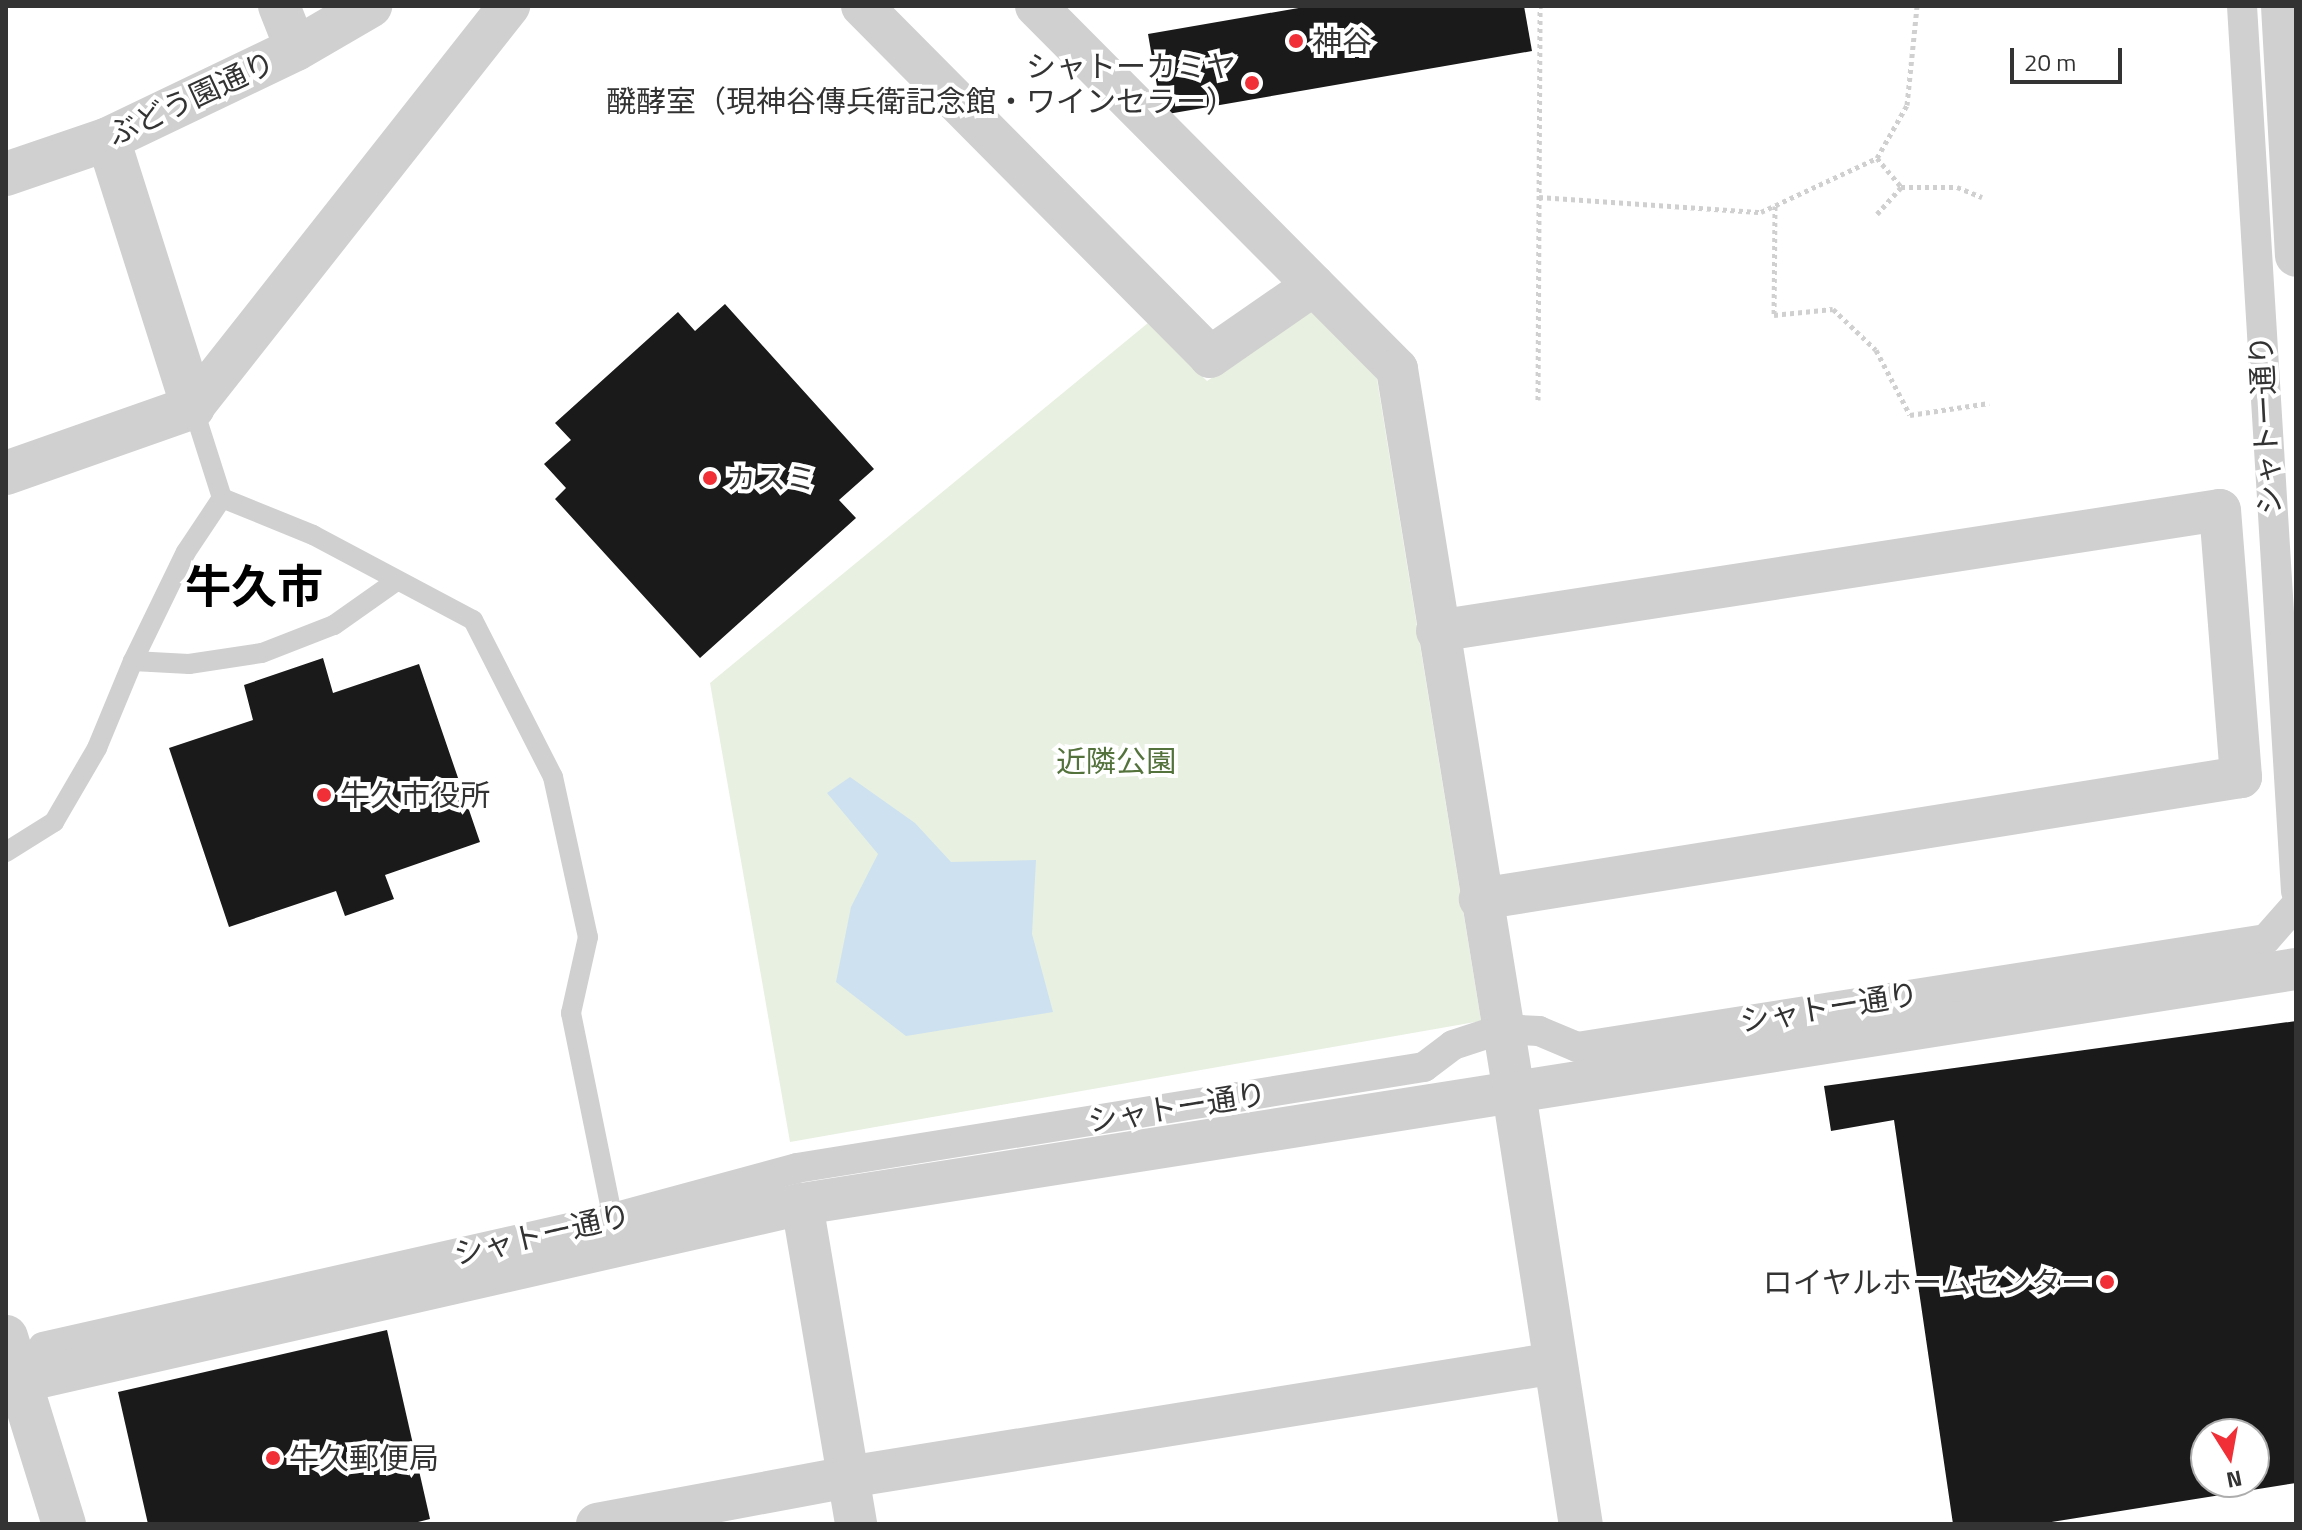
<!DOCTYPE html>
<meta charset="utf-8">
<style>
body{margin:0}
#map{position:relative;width:2302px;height:1530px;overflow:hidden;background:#fff;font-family:"Titillium Web","Noto Sans JP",sans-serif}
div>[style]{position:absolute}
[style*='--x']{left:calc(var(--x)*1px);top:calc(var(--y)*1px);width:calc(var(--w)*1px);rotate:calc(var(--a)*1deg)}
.green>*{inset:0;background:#e8f0e1}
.water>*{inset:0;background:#cde1f0}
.building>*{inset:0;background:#1a1a1a}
.path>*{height:5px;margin-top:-2.5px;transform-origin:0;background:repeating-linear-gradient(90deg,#d0d0d0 0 4px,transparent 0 8px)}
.service>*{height:20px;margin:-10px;padding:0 10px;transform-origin:10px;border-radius:10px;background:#d0d0d0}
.pedestrian>*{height:30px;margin:-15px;padding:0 15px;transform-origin:15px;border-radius:15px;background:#d0d0d0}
.minor>*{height:42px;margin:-21px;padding:0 21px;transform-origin:21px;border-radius:21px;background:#d0d0d0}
.tertiary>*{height:44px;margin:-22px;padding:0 22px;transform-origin:22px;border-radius:22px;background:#d0d0d0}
.dots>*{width:22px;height:22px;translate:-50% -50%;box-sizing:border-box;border:4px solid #fff;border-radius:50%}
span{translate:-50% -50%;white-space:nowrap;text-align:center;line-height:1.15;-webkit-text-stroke:8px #fff;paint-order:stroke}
.poi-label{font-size:30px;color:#333}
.left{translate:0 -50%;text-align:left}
.right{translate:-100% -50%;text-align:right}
.street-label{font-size:30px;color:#333}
.park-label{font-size:30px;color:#54733c}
.town-label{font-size:46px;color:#000;font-weight:700}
.frame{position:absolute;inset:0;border:8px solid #333;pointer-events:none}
.north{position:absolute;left:2190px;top:1418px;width:80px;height:80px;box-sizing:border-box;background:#fff;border:2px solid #adadad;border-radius:50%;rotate:169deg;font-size:22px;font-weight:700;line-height:32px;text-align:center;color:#333}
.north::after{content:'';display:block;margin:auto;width:28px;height:36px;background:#f02f36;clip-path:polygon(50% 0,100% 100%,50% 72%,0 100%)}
.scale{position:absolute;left:2010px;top:48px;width:112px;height:36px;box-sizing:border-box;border:4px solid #333;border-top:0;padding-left:10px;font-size:24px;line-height:28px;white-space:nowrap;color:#333;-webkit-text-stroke:6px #fff;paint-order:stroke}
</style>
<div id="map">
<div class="green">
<div style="clip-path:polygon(1312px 311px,1376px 373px,1481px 1021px,790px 1142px,710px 683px,1148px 323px,1207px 381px)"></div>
</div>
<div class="water">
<div style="clip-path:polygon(850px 777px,915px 823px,951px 862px,1036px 860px,1032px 934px,1053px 1012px,906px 1036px,836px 982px,851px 907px,878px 854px,827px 793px)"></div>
</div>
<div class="building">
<div style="clip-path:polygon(1310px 6px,1524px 6px,1532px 51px,1162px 115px,1148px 34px)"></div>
<div style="clip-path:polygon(725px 304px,874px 469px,839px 500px,856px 518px,700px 658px,555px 499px,566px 488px,544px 464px,571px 440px,555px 423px,678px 312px,695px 331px)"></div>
<div style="clip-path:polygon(323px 658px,333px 693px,419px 664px,480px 842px,385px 875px,394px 899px,345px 916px,336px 891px,229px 927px,169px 748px,253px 720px,244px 685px)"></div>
<div style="clip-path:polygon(evenodd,2296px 1021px,2296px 1483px,2039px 1524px,1953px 1524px,1894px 1120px,1831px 1131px,1824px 1086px,2296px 1021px,2206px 1434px,2254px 1434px,2254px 1482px,2206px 1482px,2206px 1434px)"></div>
<div style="clip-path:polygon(387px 1330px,430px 1519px,410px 1524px,148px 1524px,118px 1392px)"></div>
</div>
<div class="path">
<div style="--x:1877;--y:158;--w:38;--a:50"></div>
<div style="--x:1539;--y:197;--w:223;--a:3.9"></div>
<div style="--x:1761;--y:212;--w:128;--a:-25"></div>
<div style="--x:1877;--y:158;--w:61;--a:-60.5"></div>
<div style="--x:1907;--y:105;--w:100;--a:-84.2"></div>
<div style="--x:1775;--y:206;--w:109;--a:90.5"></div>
<div style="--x:1774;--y:315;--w:59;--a:-5.8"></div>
<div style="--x:1833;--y:309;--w:59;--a:43.6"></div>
<div style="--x:1876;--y:350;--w:73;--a:62.4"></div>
<div style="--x:1910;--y:415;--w:80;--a:-8.6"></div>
<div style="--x:1877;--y:214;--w:36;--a:-48"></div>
<div style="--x:1901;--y:187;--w:56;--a:0"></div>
<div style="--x:1957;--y:187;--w:27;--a:22"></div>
<div style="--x:1538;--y:400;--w:394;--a:-89.7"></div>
</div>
<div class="service">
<div style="--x:193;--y:407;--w:96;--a:72.3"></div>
<div style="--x:222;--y:498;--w:98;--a:22.1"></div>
<div style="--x:313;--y:535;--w:181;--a:28"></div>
<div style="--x:473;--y:620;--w:176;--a:63"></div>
<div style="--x:553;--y:777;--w:164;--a:77.7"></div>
<div style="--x:588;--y:937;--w:78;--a:102.6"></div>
<div style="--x:571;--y:1013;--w:221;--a:78.5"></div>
<div style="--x:133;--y:661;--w:121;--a:-64.1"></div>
<div style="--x:186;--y:552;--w:65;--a:-56.3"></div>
<div style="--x:6;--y:852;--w:57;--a:-32"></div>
<div style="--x:54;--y:822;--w:86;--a:-59.8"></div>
<div style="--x:97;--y:748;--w:94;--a:-67.5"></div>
<div style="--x:133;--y:661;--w:56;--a:3.1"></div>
<div style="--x:189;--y:664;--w:74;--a:-8.6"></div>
<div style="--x:262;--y:653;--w:77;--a:-21.3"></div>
<div style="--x:334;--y:625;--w:75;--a:-35.2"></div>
</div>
<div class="pedestrian">
<div style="--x:2242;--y:6;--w:887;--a:86.51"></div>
<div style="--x:43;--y:1347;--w:584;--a:-12.75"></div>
<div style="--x:613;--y:1218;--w:191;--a:-15.2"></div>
<div style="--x:797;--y:1168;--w:635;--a:-9.15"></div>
<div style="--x:1424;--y:1067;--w:36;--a:-37"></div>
<div style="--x:1453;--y:1045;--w:52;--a:-18.1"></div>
<div style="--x:1502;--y:1029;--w:37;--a:3"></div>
<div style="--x:1539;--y:1031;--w:41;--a:22.8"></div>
<div style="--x:1577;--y:1047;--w:697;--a:-8.91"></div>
<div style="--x:2266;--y:939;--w:45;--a:-48.6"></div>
</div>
<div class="minor">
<div style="--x:279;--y:6;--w:46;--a:68.4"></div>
<div style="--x:862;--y:6;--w:494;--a:45.2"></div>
<div style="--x:1210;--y:357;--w:126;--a:-34.7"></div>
<div style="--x:1036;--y:6;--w:512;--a:45.16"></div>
<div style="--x:1397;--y:369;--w:733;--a:80.82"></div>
<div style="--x:2282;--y:6;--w:250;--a:86.8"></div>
<div style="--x:193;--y:407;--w:511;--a:-51.76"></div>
<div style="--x:1437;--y:631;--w:792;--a:-8.78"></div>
<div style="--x:2220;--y:510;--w:268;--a:85.5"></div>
<div style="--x:2241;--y:777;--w:771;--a:170.89"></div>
<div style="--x:802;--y:1204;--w:325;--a:80.4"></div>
<div style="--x:6;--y:1385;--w:816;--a:-12.81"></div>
<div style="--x:802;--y:1204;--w:1512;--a:-8.94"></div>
<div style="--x:597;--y:1524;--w:255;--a:-10.6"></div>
<div style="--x:848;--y:1477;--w:717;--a:-9.15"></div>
</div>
<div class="tertiary">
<div style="--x:6;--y:174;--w:108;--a:-18.9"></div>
<div style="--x:108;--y:139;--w:208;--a:-25.6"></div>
<div style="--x:296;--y:49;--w:86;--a:-30.2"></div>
<div style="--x:6;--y:473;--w:198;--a:-19.4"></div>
<div style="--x:193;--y:407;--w:281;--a:-107.6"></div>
<div style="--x:1514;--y:1093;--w:436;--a:81.2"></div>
<div style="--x:6;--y:1337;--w:196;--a:72.8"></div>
</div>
<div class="dots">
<div style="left:1296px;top:41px;background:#f02f36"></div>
<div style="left:1252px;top:83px;background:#f02f36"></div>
<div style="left:710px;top:478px;background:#f02f36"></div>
<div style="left:324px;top:795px;background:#f02f36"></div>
<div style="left:2107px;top:1282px;background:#f02f36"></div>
<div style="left:273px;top:1458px;background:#f02f36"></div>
</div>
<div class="poi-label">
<span class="left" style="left:1312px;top:41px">神谷</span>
<span class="right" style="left:1236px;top:83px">シャトーカミヤ<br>醗酵室（現神谷傳兵衛記念館・ワインセラー）</span>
<span class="left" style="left:726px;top:478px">カスミ</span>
<span class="left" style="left:340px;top:795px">牛久市役所</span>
<span class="right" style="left:2091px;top:1282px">ロイヤルホームセンター</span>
<span class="left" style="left:289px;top:1458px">牛久郵便局</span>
</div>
<div class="street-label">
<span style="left:191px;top:98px;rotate:-25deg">ぶどう園通り</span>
<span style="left:2265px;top:425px;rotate:-93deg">シャトー通り</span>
<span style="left:1829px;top:1007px;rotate:-9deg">シャトー通り</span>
<span style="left:1177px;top:1107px;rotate:-9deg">シャトー通り</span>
<span style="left:542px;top:1234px;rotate:-13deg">シャトー通り</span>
</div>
<div class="park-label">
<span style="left:1116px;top:761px">近隣公園</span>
</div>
<div class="town-label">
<span style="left:254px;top:586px">牛久市</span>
</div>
<div class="frame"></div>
<div class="north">N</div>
<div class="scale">20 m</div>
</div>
